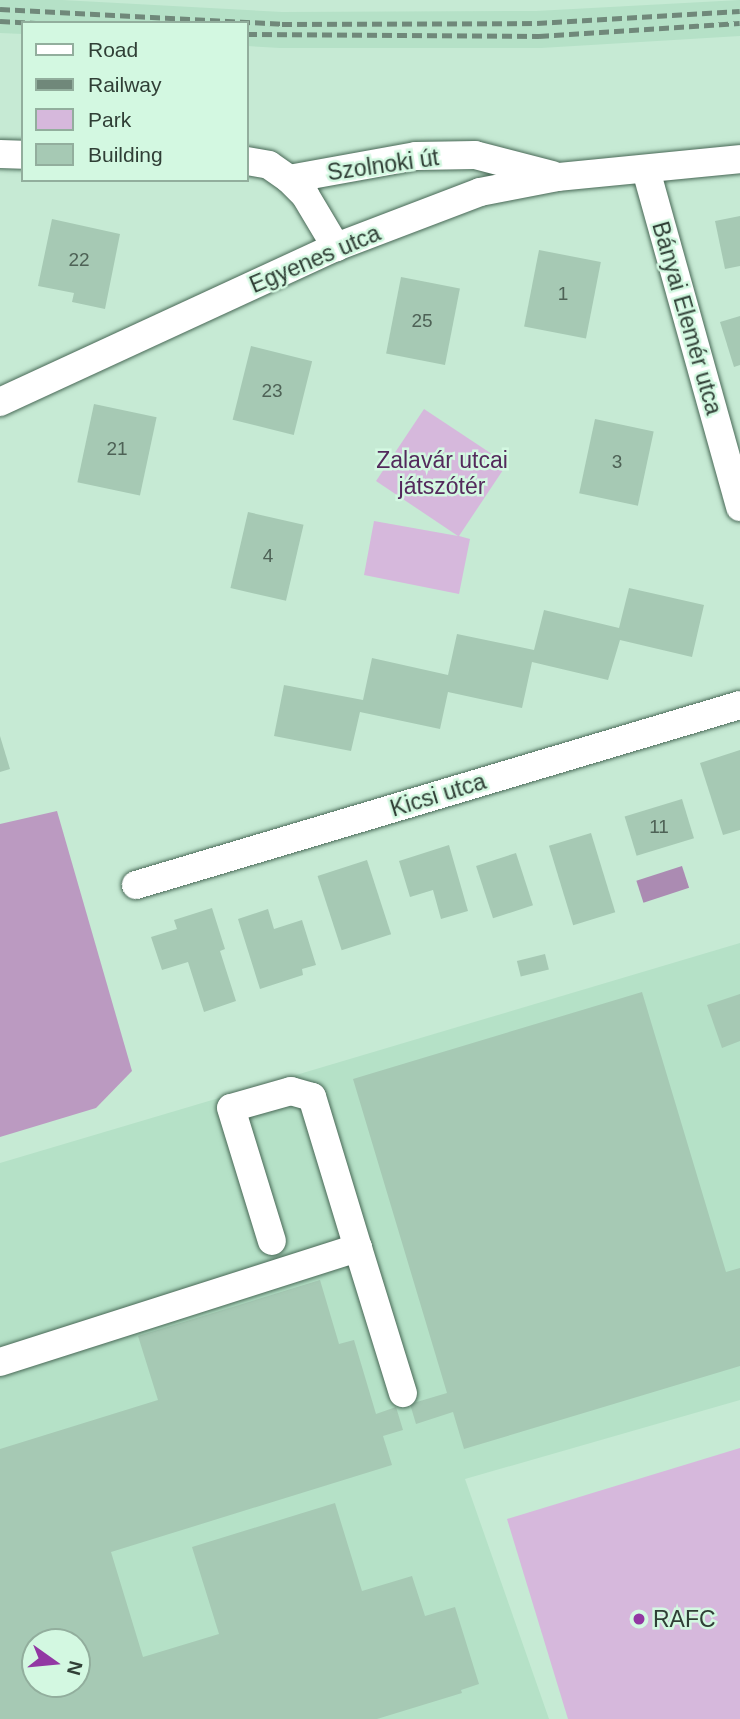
<!DOCTYPE html>
<meta charset="utf-8">
<style>
body{margin:0}
#map{position:relative;width:740px;height:1719px;overflow:hidden;background:#c6ead4;font-family:Helvetica,sans-serif}
div>[style]{position:absolute}
[style*='--x']{left:calc(var(--x)*1px);top:calc(var(--y)*1px);width:calc(var(--w)*1px);rotate:calc(var(--a)*1deg)}
.built>*{inset:0;background:#b5e1c7}
.green>*{inset:0;background:#d6b8dc}
.forest>*{inset:0;background:#bb9ac1}
.water>*{inset:0;background:#ab8bb2;transform-origin:0 0}
.building>*{inset:0;background:#a6c9b4;transform-origin:0 0}
.roads{filter:drop-shadow(0 0 2px #486856) drop-shadow(0 0 2px #486856)}
.minor>*{height:28px;margin:-14px;padding:0 14px;transform-origin:14px;border-radius:14px;background:#fff}
.rail>*{height:5px;margin-top:-2.5px;transform-origin:0;background:repeating-linear-gradient(90deg,#70887a 0 10px,transparent 0 15px)}
.dots>*{width:19px;height:19px;translate:-50% -50%;box-sizing:border-box;border:4px solid #d3f8e1;border-radius:50%}
span{translate:-50% -50%;white-space:nowrap;text-align:center;line-height:1.15;-webkit-text-stroke:5px #d3f8e1;paint-order:stroke}
.number-label{font-size:19px;color:#4e6256}
.number-label span{-webkit-text-stroke-width:0}
.street-label{font-size:23px;color:#303f36}
.park-label{font-size:23px;color:#542a5c}
.poi-label{font-size:23px;color:#303f36}
.left{translate:0 -50%;text-align:left}
.legend{position:absolute;left:21px;top:21px;width:228px;height:161px;box-sizing:border-box;background:#d3f8e1;border:2px solid #92ae9d;margin:0;padding:9px 12px;list-style:none;font-size:21px;color:#303f36}
.legend li{display:flex;align-items:center;gap:14px;height:35px}
.legend b{width:35px;border:2px solid #92ae9d}
.north{position:absolute;left:21px;top:1628px;width:70px;height:70px;box-sizing:border-box;background:#d3f8e1;border:2px solid #92ae9d;border-radius:50%;rotate:105deg;font-size:19px;font-weight:700;line-height:28px;text-align:center;color:#303f36}
.north::after{content:'';display:block;margin:auto;width:24px;height:32px;background:#9238a3;clip-path:polygon(50% 0,100% 100%,50% 72%,0 100%)}
</style>
<div id="map">
<div class="built">
<div style="clip-path:polygon(0 0,62px 0,282px 12px,536px 11px,740px 0,740px 36px,541px 48px,280px 48px,247px 46px,247px 23px,23px 23px,23px 34px,0 33px)"></div>
<div style="clip-path:polygon(evenodd,740px 943px,740px 1400px,465px 1479px,549px 1719px,0 1719px,0 1163px,740px 943px,35px 1642px,77px 1642px,77px 1684px,35px 1684px,35px 1642px)"></div>
</div>
<div class="green">
<div style="clip-path:polygon(424px 409px,507px 464px,459px 536px,470px 539px,459px 594px,364px 575px,374px 521px,458px 536px,376px 481px)"></div>
<div style="clip-path:polygon(740px 1448px,740px 1719px,568px 1719px,507px 1519px)"></div>
</div>
<div class="forest">
<div style="clip-path:polygon(57px 811px,132px 1071px,96px 1108px,0 1137px,0 824px)"></div>
</div>
<div class="water">
<div style="left:682px;top:866px;width:23px;height:48px;rotate:72deg"></div>
</div>
<div class="building">
<div style="clip-path:polygon(740px 216px,740px 266px,725px 269px,715px 221px)"></div>
<div style="clip-path:polygon(52px 219px,120px 234px,105px 309px,72px 302px,74px 293px,38px 286px)"></div>
<div style="left:539px;top:250px;width:63px;height:78px;rotate:11deg"></div>
<div style="left:401px;top:277px;width:60px;height:78px;rotate:11deg"></div>
<div style="clip-path:polygon(740px 316px,740px 365px,734px 367px,720px 322px)"></div>
<div style="left:251px;top:346px;width:63px;height:76px;rotate:14deg"></div>
<div style="left:94px;top:404px;width:64px;height:80px;rotate:12deg"></div>
<div style="left:595px;top:419px;width:60px;height:76px;rotate:12deg"></div>
<div style="left:248px;top:512px;width:57px;height:78px;rotate:13deg"></div>
<div style="clip-path:polygon(629px 588px,704px 605px,692px 657px,620px 640px,608px 680px,532px 662px,522px 708px,448px 692px,440px 729px,360px 712px,351px 751px,274px 736px,284px 685px,363px 700px,372px 658px,448px 675px,457px 634px,534px 650px,544px 610px,619px 628px)"></div>
<div style="clip-path:polygon(0 736px,10px 769px,0 772px)"></div>
<div style="clip-path:polygon(740px 750px,740px 830px,723px 835px,700px 763px)"></div>
<div style="left:682px;top:799px;width:41px;height:60px;rotate:73deg"></div>
<div style="left:591px;top:833px;width:83px;height:44px;rotate:73deg"></div>
<div style="clip-path:polygon(449px 845px,468px 911px,441px 919px,433px 890px,410px 897px,399px 861px)"></div>
<div style="left:516px;top:853px;width:55px;height:42px;rotate:72deg"></div>
<div style="left:367px;top:860px;width:78px;height:52px;rotate:72deg"></div>
<div style="clip-path:polygon(212px 908px,225px 949px,220px 951px,236px 1001px,204px 1012px,188px 962px,162px 970px,151px 937px,177px 929px,174px 920px)"></div>
<div style="clip-path:polygon(268px 909px,274px 929px,302px 920px,316px 965px,302px 969px,303px 975px,260px 989px,238px 919px)"></div>
<div style="left:545px;top:954px;width:16px;height:29px;rotate:76deg"></div>
<div style="clip-path:polygon(642px 992px,726px 1272px,740px 1268px,740px 1366px,464px 1449px,453px 1412px,416px 1424px,410px 1404px,447px 1393px,353px 1079px)"></div>
<div style="clip-path:polygon(740px 994px,740px 1041px,722px 1048px,707px 1005px)"></div>
<div style="clip-path:polygon(evenodd,320px 1280px,339px 1344px,354px 1340px,376px 1414px,396px 1407px,403px 1430px,383px 1436px,392px 1465px,111px 1552px,143px 1657px,219px 1634px,192px 1547px,335px 1503px,362px 1591px,412px 1576px,425px 1616px,455px 1607px,479px 1684px,461px 1690px,462px 1693px,377px 1719px,0 1719px,0 1449px,158px 1400px,138px 1336px,320px 1280px,35px 1642px,77px 1642px,77px 1684px,35px 1684px,35px 1642px)"></div>
</div>
<div class="roads">
<div class="minor">
<div style="--x:0;--y:154;--w:23;--a:2"></div>
<div style="--x:247;--y:161;--w:22;--a:10"></div>
<div style="--x:269;--y:165;--w:24;--a:35"></div>
<div style="--x:289;--y:179;--w:23;--a:45"></div>
<div style="--x:305;--y:195;--w:61;--a:59.2"></div>
<div style="--x:646;--y:170;--w:350;--a:74.4"></div>
<div style="--x:289;--y:179;--w:129;--a:-10.3"></div>
<div style="--x:416;--y:156;--w:59;--a:-1"></div>
<div style="--x:475;--y:155;--w:80;--a:14.6"></div>
<div style="--x:0;--y:402;--w:370;--a:-24.8"></div>
<div style="--x:336;--y:247;--w:154;--a:-20.9"></div>
<div style="--x:480;--y:192;--w:79;--a:-10.9"></div>
<div style="--x:558;--y:177;--w:183;--a:-5.6"></div>
<div style="--x:136;--y:885;--w:630;--a:-16.59"></div>
<div style="--x:358;--y:1248;--w:152;--a:72.8"></div>
<div style="--x:0;--y:1362;--w:376;--a:-17.7"></div>
<div style="--x:358;--y:1248;--w:158;--a:-106.9"></div>
<div style="--x:312;--y:1097;--w:22;--a:-164"></div>
<div style="--x:291;--y:1091;--w:62;--a:164.2"></div>
<div style="--x:231;--y:1108;--w:139;--a:72.9"></div>
</div>
</div>
<div class="rail">
<div style="--x:0;--y:9;--w:282;--a:3"></div>
<div style="--x:282;--y:24;--w:255;--a:-0.2"></div>
<div style="--x:537;--y:23;--w:203;--a:-3.4"></div>
<div style="--x:0;--y:21;--w:36;--a:3"></div>
<div style="--x:247;--y:34;--w:292;--a:0.4"></div>
<div style="--x:539;--y:36;--w:201;--a:-3.7"></div>
</div>
<div class="dots">
<div style="left:639px;top:1619px;background:#9238a3"></div>
</div>
<div class="number-label">
<span style="left:79px;top:260px">22</span>
<span style="left:563px;top:294px">1</span>
<span style="left:422px;top:321px">25</span>
<span style="left:272px;top:391px">23</span>
<span style="left:117px;top:449px">21</span>
<span style="left:617px;top:462px">3</span>
<span style="left:268px;top:556px">4</span>
<span style="left:659px;top:827px">11</span>
</div>
<div class="street-label">
<span style="left:383px;top:165px;rotate:-8deg">Szolnoki út</span>
<span style="left:315px;top:259px;rotate:-23deg">Egyenes utca</span>
<span style="left:687px;top:318px;rotate:74deg">Bányai Elemér utca</span>
<span style="left:438px;top:795px;rotate:-17deg">Kicsi utca</span>
</div>
<div class="park-label">
<span style="left:442px;top:473px">Zalavár utcai<br>játszótér</span>
</div>
<div class="poi-label">
<span class="left" style="left:653px;top:1619px">RAFC</span>
</div>
<ul class="legend">
<li><b style="height:9px;background:#fff"></b>Road</li>
<li><b style="height:9px;background:#70887a"></b>Railway</li>
<li><b style="height:19px;background:#d6b8dc"></b>Park</li>
<li><b style="height:19px;background:#a6c9b4"></b>Building</li>
</ul>
<div class="north">N</div>
</div>
